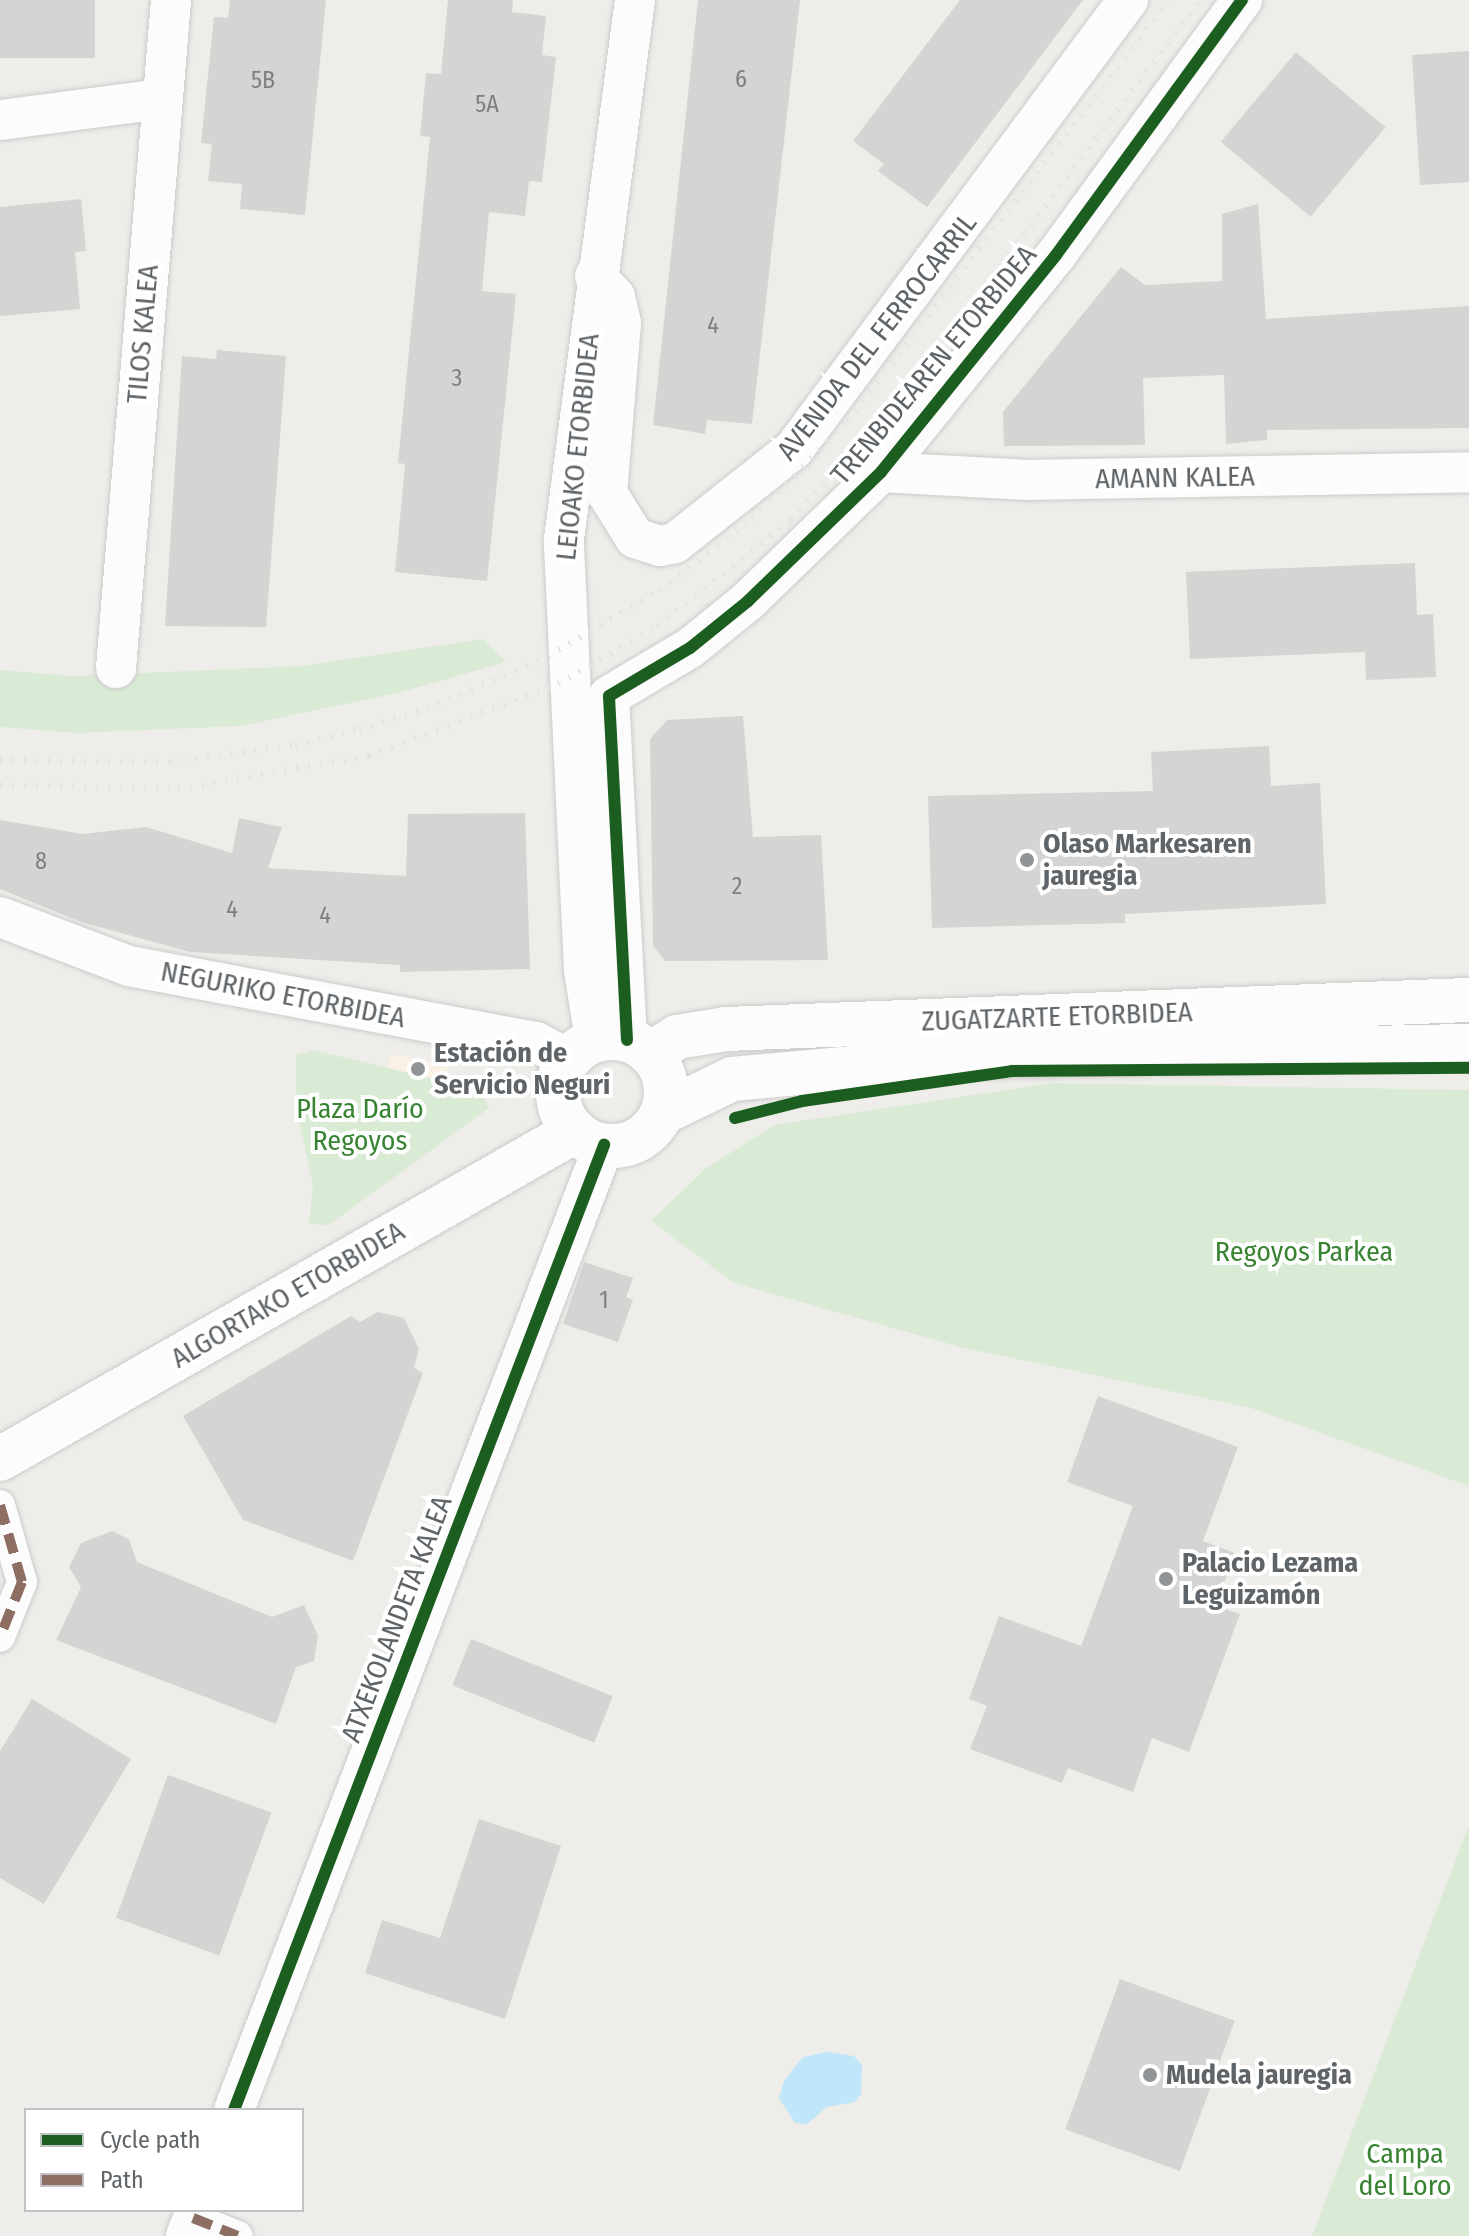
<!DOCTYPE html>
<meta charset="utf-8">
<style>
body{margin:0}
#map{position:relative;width:1469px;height:2236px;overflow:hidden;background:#efedea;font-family:"Fira Sans Condensed",sans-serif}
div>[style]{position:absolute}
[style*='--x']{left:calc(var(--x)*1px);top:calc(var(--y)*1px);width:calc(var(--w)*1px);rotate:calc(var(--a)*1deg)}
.commercial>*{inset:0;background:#f8f1e4;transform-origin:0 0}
.green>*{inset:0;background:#daebd5}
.water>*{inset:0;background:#bfe6f9}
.building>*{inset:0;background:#d6d4d3;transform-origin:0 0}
.roads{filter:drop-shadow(0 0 2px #cbcbca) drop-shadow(0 0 2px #cbcbca)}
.pedestrian>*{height:30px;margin:-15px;padding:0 15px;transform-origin:15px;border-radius:15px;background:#fdfcfc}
.minor>*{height:40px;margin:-20px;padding:0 20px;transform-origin:20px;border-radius:20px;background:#fdfcfc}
.tertiary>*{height:44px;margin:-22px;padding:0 22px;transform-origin:22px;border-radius:22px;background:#fdfcfc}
.tertiary>.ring{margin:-22px;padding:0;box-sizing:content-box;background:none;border:44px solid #fdfcfc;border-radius:50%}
.rail>*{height:6px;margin-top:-3px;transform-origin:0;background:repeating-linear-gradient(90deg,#e4e4e4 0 2px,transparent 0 12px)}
.quiet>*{height:10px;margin-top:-5px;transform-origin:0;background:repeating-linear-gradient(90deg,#8d6e63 0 20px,transparent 0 30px)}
.cycleway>*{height:12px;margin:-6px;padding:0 6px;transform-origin:6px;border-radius:6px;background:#1b5e20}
.dots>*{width:22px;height:22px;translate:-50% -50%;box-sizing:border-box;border:4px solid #fff;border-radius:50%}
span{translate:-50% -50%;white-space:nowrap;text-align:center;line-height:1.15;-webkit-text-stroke:8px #fff;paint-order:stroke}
.number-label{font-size:24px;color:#7e8184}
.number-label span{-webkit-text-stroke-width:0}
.street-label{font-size:28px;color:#5f6468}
.poi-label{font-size:28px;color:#5f6468;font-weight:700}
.left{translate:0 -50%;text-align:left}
.park-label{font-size:28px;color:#378331}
.legend{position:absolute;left:24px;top:2108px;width:280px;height:104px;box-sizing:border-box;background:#fff;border:2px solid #bfc1c3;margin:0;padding:10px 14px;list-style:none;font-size:24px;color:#5f6468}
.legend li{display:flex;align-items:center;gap:16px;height:40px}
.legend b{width:40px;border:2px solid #bfc1c3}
</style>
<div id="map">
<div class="commercial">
<div style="left:391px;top:1054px;width:59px;height:19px;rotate:11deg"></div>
</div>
<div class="green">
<div style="clip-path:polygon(483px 639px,506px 662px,398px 693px,241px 726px,76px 733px,0 727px,0 670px,73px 676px,301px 666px)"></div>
<div style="clip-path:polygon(313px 1050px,480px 1090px,489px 1108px,329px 1225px,309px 1224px,313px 1186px,296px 1105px,296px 1055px)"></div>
<div style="clip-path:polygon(1053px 1083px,1469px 1090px,1469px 1486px,1251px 1408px,964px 1348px,734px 1283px,651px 1221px,705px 1169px,774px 1125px)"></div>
<div style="clip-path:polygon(1469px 1825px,1469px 2236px,1312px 2236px)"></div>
</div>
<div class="water">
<div style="clip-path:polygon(827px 2052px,854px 2056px,862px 2065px,861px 2094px,855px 2102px,827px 2107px,807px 2124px,795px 2123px,779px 2098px,784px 2081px,803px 2057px)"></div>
</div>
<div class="building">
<div style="left:0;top:0;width:95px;height:58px"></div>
<div style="clip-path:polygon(230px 0,326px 0,305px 215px,240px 209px,242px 184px,208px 181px,212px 144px,201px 143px,214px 17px,228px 18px)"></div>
<div style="clip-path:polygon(448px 0,513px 0,512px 12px,546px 16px,542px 55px,556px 57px,542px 182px,529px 181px,525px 216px,489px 212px,482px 291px,516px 294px,487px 581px,395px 572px,405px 464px,398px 463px,430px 137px,420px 136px,426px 73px,441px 74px)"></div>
<div style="clip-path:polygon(698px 0,800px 0,752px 424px,707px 420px,705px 434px,653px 425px)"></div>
<div style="clip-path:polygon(960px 0,1083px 0,927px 207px,878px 171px,884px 164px,853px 141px)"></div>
<div style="clip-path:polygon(1469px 51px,1469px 182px,1420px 185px,1412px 55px)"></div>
<div style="left:1296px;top:52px;width:117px;height:117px;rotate:40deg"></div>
<div style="clip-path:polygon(81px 199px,86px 251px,75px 252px,80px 309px,0 316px,0 207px)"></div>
<div style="clip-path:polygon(1258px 204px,1266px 319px,1469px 306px,1469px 428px,1267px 430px,1267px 440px,1226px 444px,1224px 375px,1143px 378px,1145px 445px,1004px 446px,1003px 412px,1121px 267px,1145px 285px,1222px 281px,1222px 214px)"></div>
<div style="clip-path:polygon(217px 350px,286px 356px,266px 627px,165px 626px,182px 356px,216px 359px)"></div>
<div style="clip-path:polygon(1415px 563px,1417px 615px,1433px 614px,1436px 677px,1366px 680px,1365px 652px,1190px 659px,1186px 572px)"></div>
<div style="clip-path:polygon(743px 716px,753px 837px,821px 835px,828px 960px,665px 961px,653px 946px,650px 739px,667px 720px)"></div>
<div style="clip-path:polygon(1269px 746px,1271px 786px,1320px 783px,1326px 904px,1125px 914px,1125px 923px,932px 928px,928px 796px,1153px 791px,1151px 752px)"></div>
<div style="clip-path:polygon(525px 813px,530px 969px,400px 972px,400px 965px,190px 952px,81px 922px,0 889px,0 820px,83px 834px,146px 827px,232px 853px,239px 818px,282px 827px,268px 868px,406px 876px,408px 814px)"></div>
<div style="clip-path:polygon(584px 1262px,633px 1278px,626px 1297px,633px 1300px,618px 1342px,563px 1324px)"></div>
<div style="clip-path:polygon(378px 1312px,404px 1318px,419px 1349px,414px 1368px,423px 1373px,353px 1561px,243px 1520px,183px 1416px,351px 1316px,360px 1322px)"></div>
<div style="clip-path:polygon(1098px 1396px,1238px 1447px,1203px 1541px,1235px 1553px,1216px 1606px,1240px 1614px,1189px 1752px,1152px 1738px,1133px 1792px,1068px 1768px,1062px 1783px,970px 1749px,987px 1706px,969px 1699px,999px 1616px,1081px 1646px,1133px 1506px,1067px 1482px)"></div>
<div style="clip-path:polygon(112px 1531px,129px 1539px,137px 1562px,272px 1617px,304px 1605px,318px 1636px,314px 1661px,296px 1667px,276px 1724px,56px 1640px,81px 1587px,69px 1567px,81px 1543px)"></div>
<div style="left:471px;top:1639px;width:153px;height:50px;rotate:22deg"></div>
<div style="clip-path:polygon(32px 1699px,131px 1759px,44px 1904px,0 1878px,0 1751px)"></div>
<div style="left:168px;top:1775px;width:110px;height:152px;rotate:20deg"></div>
<div style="clip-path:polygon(479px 1819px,561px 1846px,505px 2019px,365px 1973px,382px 1920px,440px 1938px)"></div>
<div style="left:1120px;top:1979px;width:122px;height:160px;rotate:20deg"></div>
</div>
<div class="roads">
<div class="pedestrian">
<div style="--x:0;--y:1505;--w:80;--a:74.1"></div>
<div style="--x:22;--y:1582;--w:59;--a:111.8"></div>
<div style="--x:193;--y:2218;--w:48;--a:21.8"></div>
</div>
<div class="minor">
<div style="--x:0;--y:120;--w:163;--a:-7.4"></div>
<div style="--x:595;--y:276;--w:29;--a:46"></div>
<div style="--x:615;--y:297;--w:27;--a:77"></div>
<div style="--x:621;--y:323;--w:171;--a:94.7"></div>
<div style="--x:607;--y:493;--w:53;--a:58.1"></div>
<div style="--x:635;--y:538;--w:26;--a:18"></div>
<div style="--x:660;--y:546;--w:15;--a:-11"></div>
<div style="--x:675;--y:543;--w:152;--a:-38.3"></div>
<div style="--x:794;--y:449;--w:560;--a:-53.36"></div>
<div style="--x:881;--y:472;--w:147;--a:3.1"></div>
<div style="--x:1028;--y:480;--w:441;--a:-1"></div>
<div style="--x:116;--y:668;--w:670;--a:-85.29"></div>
<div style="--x:0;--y:917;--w:138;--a:20.8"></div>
<div style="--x:129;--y:966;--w:414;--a:10.6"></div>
<div style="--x:536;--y:1042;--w:36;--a:28"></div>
<div style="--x:595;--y:1040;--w:71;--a:-98.9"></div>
<div style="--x:584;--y:970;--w:431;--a:-92.7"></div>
<div style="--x:564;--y:539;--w:544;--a:-82.5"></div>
<div style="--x:627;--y:1040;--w:344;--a:-93"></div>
<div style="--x:609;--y:696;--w:94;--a:-30.7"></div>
<div style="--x:690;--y:648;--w:75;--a:-39"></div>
<div style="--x:748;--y:601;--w:185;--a:-44.1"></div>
<div style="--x:881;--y:472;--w:279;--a:-51.1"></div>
<div style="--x:1056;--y:255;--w:316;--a:-53.9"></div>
<div style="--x:234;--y:2110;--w:1034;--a:-69.02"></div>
<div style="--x:186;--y:2236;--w:28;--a:-69"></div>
</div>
<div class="tertiary">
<div class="ring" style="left:558px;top:1038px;width:64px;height:64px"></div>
<div style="--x:650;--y:1054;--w:32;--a:-32"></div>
<div style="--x:677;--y:1037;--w:50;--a:-9.3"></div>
<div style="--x:726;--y:1029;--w:744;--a:-2.24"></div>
<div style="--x:662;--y:1113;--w:78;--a:-25.9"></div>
<div style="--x:732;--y:1079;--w:256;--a:-5.2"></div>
<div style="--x:987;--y:1056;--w:482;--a:-1.2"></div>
<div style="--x:0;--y:1459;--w:662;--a:-29.7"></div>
</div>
</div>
<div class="rail">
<div style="--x:0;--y:760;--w:171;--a:0.7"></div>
<div style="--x:171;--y:762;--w:125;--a:-7.8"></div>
<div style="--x:295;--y:745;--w:66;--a:-14"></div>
<div style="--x:359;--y:729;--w:71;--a:-16.4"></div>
<div style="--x:427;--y:709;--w:132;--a:-23.7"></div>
<div style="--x:548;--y:656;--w:130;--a:-30.5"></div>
<div style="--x:660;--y:590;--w:116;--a:-37.7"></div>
<div style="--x:752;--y:519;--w:137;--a:-45.6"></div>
<div style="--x:848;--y:421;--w:529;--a:-52.68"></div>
<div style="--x:0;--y:785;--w:178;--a:1.3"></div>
<div style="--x:178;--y:789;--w:194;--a:-9.8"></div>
<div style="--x:369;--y:756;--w:202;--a:-20.9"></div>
<div style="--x:558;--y:684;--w:115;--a:-30.4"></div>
<div style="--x:657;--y:626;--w:171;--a:-38.3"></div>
<div style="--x:791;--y:520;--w:140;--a:-47.3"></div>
<div style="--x:886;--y:417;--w:523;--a:-52.93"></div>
</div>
<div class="quiet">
<div style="--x:0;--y:1505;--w:80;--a:74.1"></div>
<div style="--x:22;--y:1582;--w:59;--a:111.8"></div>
<div style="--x:193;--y:2218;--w:48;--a:21.8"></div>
</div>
<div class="cycleway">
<div style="--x:627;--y:1040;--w:344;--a:-93"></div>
<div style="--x:609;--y:696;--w:94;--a:-30.7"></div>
<div style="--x:690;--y:648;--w:75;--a:-39"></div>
<div style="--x:748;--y:601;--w:185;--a:-44.1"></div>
<div style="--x:881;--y:472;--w:279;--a:-51.1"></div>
<div style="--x:1056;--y:255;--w:316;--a:-53.9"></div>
<div style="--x:735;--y:1118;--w:69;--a:-14.2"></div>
<div style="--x:802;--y:1101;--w:212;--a:-8.1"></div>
<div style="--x:1012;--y:1071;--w:457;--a:-0.4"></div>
<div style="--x:234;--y:2110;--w:1034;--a:-69.02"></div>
</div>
<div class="dots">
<div style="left:1027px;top:860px;background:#919496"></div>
<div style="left:418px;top:1069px;background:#919496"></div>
<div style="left:1166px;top:1579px;background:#919496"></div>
<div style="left:1150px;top:2075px;background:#919496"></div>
</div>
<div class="number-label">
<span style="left:741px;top:80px">6</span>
<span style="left:263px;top:81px">5B</span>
<span style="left:487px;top:105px">5A</span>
<span style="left:713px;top:326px">4</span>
<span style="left:457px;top:379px">3</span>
<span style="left:41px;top:862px">8</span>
<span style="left:737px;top:887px">2</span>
<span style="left:232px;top:910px">4</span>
<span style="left:325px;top:916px">4</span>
<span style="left:604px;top:1301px">1</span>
</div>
<div class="street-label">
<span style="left:143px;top:334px;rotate:-85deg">TILOS KALEA</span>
<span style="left:877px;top:337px;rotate:-52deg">AVENIDA DEL FERROCARRIL</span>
<span style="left:934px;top:365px;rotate:-50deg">TRENBIDEAREN ETORBIDEA</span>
<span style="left:578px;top:447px;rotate:-84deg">LEIOAKO ETORBIDEA</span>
<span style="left:1175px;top:478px;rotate:-1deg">AMANN KALEA</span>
<span style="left:283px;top:995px;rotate:11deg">NEGURIKO ETORBIDEA</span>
<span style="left:1057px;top:1017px;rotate:-2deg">ZUGATZARTE ETORBIDEA</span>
<span style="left:288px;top:1295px;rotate:-30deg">ALGORTAKO ETORBIDEA</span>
<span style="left:397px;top:1619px;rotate:-69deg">ATXEKOLANDETA KALEA</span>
</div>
<div class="poi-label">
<span class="left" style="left:1043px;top:860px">Olaso Markesaren<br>jauregia</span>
<span class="left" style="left:434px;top:1069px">Estación de<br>Servicio Neguri</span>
<span class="left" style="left:1182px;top:1579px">Palacio Lezama<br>Leguizamón</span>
<span class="left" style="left:1166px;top:2075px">Mudela jauregia</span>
</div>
<div class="park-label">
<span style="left:360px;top:1125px">Plaza Darío<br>Regoyos</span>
<span style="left:1304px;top:1252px">Regoyos Parkea</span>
<span style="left:1405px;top:2170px">Campa<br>del Loro</span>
</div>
<ul class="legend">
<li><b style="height:10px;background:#1b5e20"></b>Cycle path</li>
<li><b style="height:10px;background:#8d6e63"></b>Path</li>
</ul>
</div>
